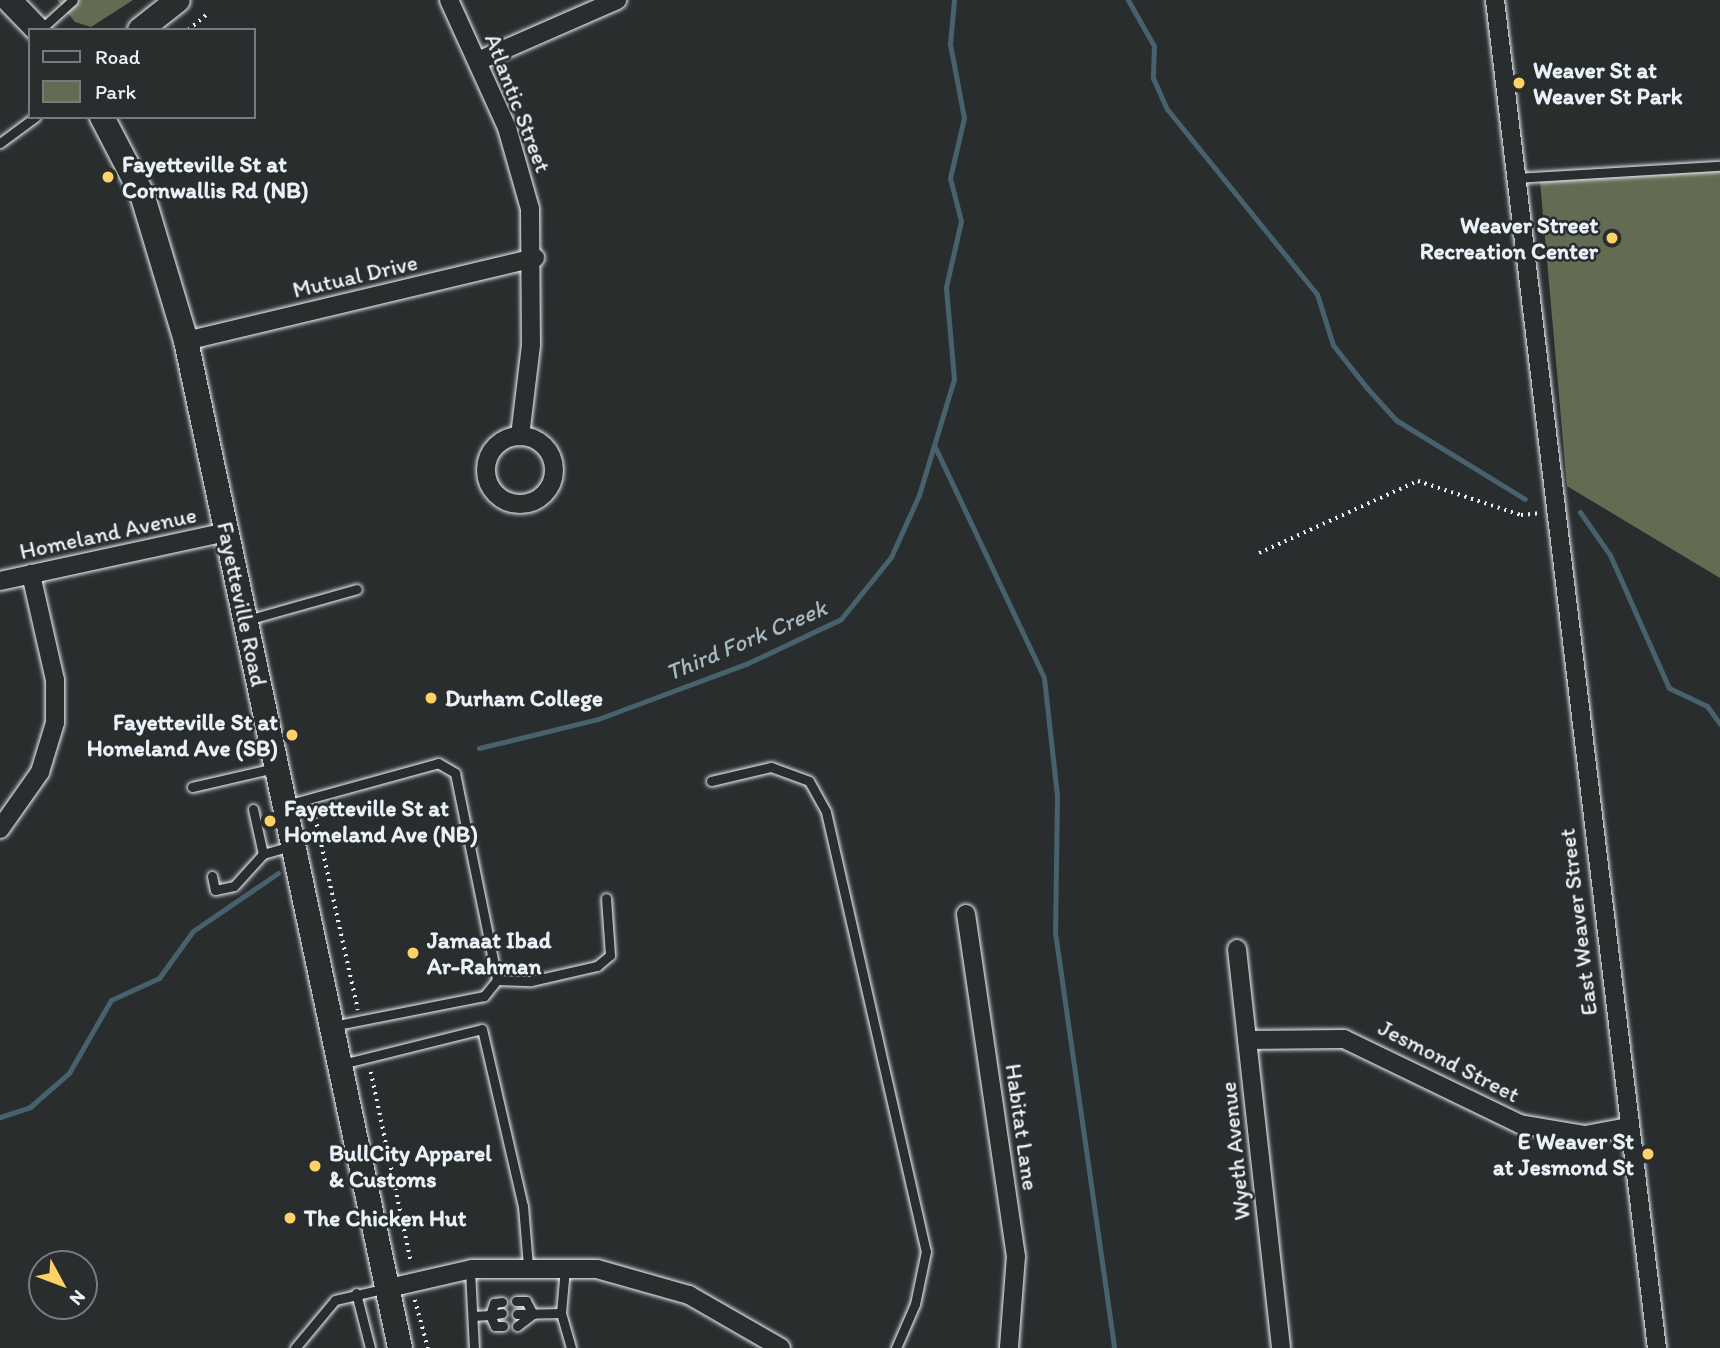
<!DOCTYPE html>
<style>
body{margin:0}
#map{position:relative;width:1720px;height:1348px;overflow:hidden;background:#2a2d2e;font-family:Itim,sans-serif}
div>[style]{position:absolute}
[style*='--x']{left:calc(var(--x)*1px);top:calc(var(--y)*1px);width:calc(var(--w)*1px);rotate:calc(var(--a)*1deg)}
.green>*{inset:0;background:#636c53}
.stream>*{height:5px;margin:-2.5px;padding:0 2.5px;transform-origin:2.5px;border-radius:2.5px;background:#47626c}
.path>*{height:3.5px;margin-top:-1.75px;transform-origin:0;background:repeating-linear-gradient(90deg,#e8f1f8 0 2px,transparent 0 7px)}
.roads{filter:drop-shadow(0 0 2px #e8f1f8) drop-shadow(0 0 2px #e8f1f8)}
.lane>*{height:9px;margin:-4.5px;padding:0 4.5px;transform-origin:4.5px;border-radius:4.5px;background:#2a2d2e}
.street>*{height:18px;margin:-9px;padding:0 9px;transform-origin:9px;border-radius:9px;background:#2a2d2e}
.street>.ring{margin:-9px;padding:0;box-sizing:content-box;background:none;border:18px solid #2a2d2e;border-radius:50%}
.secondary>*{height:24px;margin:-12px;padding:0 12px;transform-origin:12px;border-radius:12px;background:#2a2d2e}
.dots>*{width:19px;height:19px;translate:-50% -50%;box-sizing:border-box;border:4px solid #2a2d2e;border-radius:50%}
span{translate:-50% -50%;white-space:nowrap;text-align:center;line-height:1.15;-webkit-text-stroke:5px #2a2d2e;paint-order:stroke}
.poi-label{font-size:23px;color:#e8f1f8;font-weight:700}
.left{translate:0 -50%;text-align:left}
.right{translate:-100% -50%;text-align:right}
.street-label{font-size:23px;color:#e8f1f8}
.water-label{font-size:24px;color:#a8b8c0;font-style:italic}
.legend{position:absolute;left:28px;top:28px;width:228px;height:91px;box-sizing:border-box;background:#2a2d2e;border:2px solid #767b7f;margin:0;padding:9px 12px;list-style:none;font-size:21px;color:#e8f1f8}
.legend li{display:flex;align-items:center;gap:14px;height:35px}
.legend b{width:35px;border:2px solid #767b7f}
.north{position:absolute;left:28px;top:1250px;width:70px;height:70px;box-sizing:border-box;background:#2a2d2e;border:2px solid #767b7f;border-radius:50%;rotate:131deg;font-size:19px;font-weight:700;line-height:28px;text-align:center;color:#e8f1f8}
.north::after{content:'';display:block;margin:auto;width:24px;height:32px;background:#ffd166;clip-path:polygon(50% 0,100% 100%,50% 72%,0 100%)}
</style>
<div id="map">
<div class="green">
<div style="clip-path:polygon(57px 0,133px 0,91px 27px,75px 22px)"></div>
<div style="clip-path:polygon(1720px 163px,1720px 578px,1567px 486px,1540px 181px)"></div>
</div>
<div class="stream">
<div style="--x:1128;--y:0;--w:53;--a:60.5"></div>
<div style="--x:1154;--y:46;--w:32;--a:92"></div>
<div style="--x:1153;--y:78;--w:34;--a:66"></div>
<div style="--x:1167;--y:109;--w:238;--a:51"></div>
<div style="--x:1317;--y:294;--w:53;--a:72.6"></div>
<div style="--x:1333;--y:345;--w:55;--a:51.7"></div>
<div style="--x:1367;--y:388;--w:43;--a:47.8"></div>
<div style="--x:1396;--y:420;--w:151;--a:31.5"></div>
<div style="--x:935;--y:447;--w:255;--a:64.7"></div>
<div style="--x:1044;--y:678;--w:118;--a:83.7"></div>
<div style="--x:1057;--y:795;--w:137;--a:90.8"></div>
<div style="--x:1055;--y:932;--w:420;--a:81.9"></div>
<div style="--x:1580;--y:512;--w:52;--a:55.1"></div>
<div style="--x:1610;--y:555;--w:145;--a:66.1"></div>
<div style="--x:1669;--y:688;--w:42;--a:25.3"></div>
<div style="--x:1707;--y:706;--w:22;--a:54"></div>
<div style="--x:479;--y:748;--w:122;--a:-13.7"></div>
<div style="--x:598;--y:719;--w:158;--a:-20.4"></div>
<div style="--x:746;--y:664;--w:105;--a:-25.3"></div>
<div style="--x:841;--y:619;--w:80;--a:-51.1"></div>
<div style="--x:891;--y:557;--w:68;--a:-65.7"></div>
<div style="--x:919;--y:495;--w:121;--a:-73.2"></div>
<div style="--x:954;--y:379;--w:92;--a:-95"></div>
<div style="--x:946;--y:287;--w:68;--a:-77.2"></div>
<div style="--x:961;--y:221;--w:44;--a:-104.3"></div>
<div style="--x:950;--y:178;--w:62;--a:-76.9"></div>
<div style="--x:964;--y:118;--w:75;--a:-100.7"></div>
<div style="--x:950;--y:44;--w:44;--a:-84.8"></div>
<div style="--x:0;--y:1117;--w:32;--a:-18"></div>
<div style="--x:30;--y:1107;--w:52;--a:-41.1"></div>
<div style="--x:69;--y:1073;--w:84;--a:-60.1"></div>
<div style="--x:111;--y:1000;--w:53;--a:-24.6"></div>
<div style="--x:159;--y:978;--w:58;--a:-54.1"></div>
<div style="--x:193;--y:931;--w:103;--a:-34.3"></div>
</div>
<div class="path">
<div style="--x:188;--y:30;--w:25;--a:-40"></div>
<div style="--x:1259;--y:553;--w:175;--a:-24.4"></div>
<div style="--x:1418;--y:481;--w:108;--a:18.3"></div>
<div style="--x:1521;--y:515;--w:20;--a:-6"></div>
<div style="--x:314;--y:811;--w:204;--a:77.5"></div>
<div style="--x:371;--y:1072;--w:194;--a:78.1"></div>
<div style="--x:415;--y:1300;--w:50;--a:74.8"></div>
</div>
<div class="roads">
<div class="lane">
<div style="--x:41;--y:29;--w:43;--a:-42.2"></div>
<div style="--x:0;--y:143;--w:44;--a:-36.6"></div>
<div style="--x:1515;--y:178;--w:205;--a:-3.4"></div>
<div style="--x:247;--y:620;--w:114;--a:-15.7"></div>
<div style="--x:711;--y:781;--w:62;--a:-13.1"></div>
<div style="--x:771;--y:767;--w:40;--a:20.2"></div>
<div style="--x:809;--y:781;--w:35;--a:61"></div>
<div style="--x:826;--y:812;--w:450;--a:77.2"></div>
<div style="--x:926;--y:1251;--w:54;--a:101.7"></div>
<div style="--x:915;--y:1304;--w:48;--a:113.4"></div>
<div style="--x:192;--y:787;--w:84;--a:-13"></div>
<div style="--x:286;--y:805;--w:158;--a:-15.4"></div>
<div style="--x:438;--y:763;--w:20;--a:30"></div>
<div style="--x:455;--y:773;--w:211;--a:78.5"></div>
<div style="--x:497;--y:980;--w:21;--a:129"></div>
<div style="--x:484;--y:996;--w:154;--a:168.8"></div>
<div style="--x:253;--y:809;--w:46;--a:77.5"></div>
<div style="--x:212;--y:876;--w:14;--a:78"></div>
<div style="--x:215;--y:890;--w:19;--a:-12"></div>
<div style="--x:234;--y:886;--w:43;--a:-47.8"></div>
<div style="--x:263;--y:854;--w:29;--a:-16"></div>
<div style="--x:497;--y:980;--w:34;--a:2"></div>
<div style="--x:531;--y:981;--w:68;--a:-12.8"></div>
<div style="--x:597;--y:966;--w:17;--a:-40"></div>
<div style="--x:610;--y:955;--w:57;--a:-94"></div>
<div style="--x:342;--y:1064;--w:144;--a:-14"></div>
<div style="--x:482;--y:1029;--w:182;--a:77"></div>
<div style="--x:523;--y:1206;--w:60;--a:85.2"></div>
<div style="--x:565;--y:1268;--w:45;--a:95.1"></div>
<div style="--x:561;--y:1313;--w:36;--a:74"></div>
<div style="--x:470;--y:1270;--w:78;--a:87.1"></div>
<div style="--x:356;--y:1293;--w:57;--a:75.7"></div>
<div style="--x:516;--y:1301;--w:10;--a:0"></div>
<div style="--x:526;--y:1301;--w:15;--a:62"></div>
<div style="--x:533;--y:1314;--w:20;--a:143"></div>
<div style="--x:502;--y:1302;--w:8;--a:173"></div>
<div style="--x:494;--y:1303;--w:13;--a:108"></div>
<div style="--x:490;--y:1315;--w:12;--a:-9"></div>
<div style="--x:517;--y:1314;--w:44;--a:-1.3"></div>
<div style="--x:473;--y:1316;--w:17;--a:-3"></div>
<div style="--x:490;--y:1315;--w:12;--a:66"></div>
<div style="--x:495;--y:1326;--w:8;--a:0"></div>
<div style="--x:295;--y:1348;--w:62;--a:-50.2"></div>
<div style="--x:335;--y:1300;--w:53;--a:-13"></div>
</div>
<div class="street">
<div style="--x:449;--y:0;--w:141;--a:65.6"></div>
<div style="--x:507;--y:128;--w:84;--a:74.1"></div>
<div style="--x:530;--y:209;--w:136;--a:89.6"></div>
<div style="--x:531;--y:345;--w:92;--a:96.9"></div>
<div style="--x:1495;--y:0;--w:1358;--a:83.15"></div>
<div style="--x:478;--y:61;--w:152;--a:-23.7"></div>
<div style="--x:186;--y:341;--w:359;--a:-13.4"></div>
<div class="ring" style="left:486px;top:436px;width:50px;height:50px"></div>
<div style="--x:0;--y:581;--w:231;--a:-12.2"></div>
<div style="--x:0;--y:829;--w:70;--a:-54.9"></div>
<div style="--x:40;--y:772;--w:51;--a:-73"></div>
<div style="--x:55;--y:723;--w:43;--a:-90"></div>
<div style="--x:55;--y:680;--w:109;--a:-102.8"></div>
<div style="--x:966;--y:914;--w:346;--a:81.7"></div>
<div style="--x:1016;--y:1256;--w:92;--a:94.4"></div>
<div style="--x:1237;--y:949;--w:401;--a:83.7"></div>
<div style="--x:1247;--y:1040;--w:97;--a:-0.6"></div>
<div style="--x:1344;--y:1039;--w:195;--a:25.8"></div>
<div style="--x:1520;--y:1124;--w:66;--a:9.6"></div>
<div style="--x:1585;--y:1135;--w:45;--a:-10.3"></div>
<div style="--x:389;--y:1288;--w:85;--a:-12.9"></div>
<div style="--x:472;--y:1269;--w:125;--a:0"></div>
<div style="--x:597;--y:1269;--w:96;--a:15.8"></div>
<div style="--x:689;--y:1295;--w:106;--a:29.9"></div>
</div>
<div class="secondary">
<div style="--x:9;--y:0;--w:42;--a:46"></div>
<div style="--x:140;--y:30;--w:48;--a:-38.3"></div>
<div style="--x:102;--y:117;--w:87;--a:62.5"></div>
<div style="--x:142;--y:194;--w:153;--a:73.3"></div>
<div style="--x:186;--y:341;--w:1029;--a:78"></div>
</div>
</div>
<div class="dots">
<div style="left:1519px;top:83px;background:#ffd166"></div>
<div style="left:108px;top:177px;background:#ffd166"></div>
<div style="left:1612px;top:238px;background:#ffd166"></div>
<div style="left:431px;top:698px;background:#ffd166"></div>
<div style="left:292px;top:735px;background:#ffd166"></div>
<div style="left:270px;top:821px;background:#ffd166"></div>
<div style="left:413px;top:953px;background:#ffd166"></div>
<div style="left:1648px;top:1154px;background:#ffd166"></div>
<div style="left:315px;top:1166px;background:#ffd166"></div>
<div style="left:290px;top:1218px;background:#ffd166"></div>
</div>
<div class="poi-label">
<span class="left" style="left:1533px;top:83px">Weaver St at<br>Weaver St Park</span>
<span class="left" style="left:122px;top:177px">Fayetteville St at<br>Cornwallis Rd (NB)</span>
<span class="right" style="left:1598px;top:238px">Weaver Street<br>Recreation Center</span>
<span class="left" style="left:445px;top:698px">Durham College</span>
<span class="right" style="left:278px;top:735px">Fayetteville St at<br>Homeland Ave (SB)</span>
<span class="left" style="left:284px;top:821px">Fayetteville St at<br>Homeland Ave (NB)</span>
<span class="left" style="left:427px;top:953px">Jamaat Ibad<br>Ar-Rahman</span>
<span class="right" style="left:1634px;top:1154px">E Weaver St<br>at Jesmond St</span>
<span class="left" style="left:329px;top:1166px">BullCity Apparel<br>&amp; Customs</span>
<span class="left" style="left:304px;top:1218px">The Chicken Hut</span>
</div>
<div class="street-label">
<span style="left:518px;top:103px;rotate:69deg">Atlantic Street</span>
<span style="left:355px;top:276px;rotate:-13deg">Mutual Drive</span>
<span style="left:108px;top:533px;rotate:-12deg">Homeland Avenue</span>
<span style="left:242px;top:604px;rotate:78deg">Fayetteville Road</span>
<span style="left:1578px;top:922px;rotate:-97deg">East Weaver Street</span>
<span style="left:1449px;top:1061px;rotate:27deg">Jesmond Street</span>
<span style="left:1022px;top:1127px;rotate:82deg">Habitat Lane</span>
<span style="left:1235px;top:1151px;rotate:-96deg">Wyeth Avenue</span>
</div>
<div class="water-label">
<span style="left:746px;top:640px;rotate:-23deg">Third Fork Creek</span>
</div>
<ul class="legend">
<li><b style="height:9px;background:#2a2d2e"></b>Road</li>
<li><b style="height:19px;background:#636c53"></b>Park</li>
</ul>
<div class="north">N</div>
</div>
